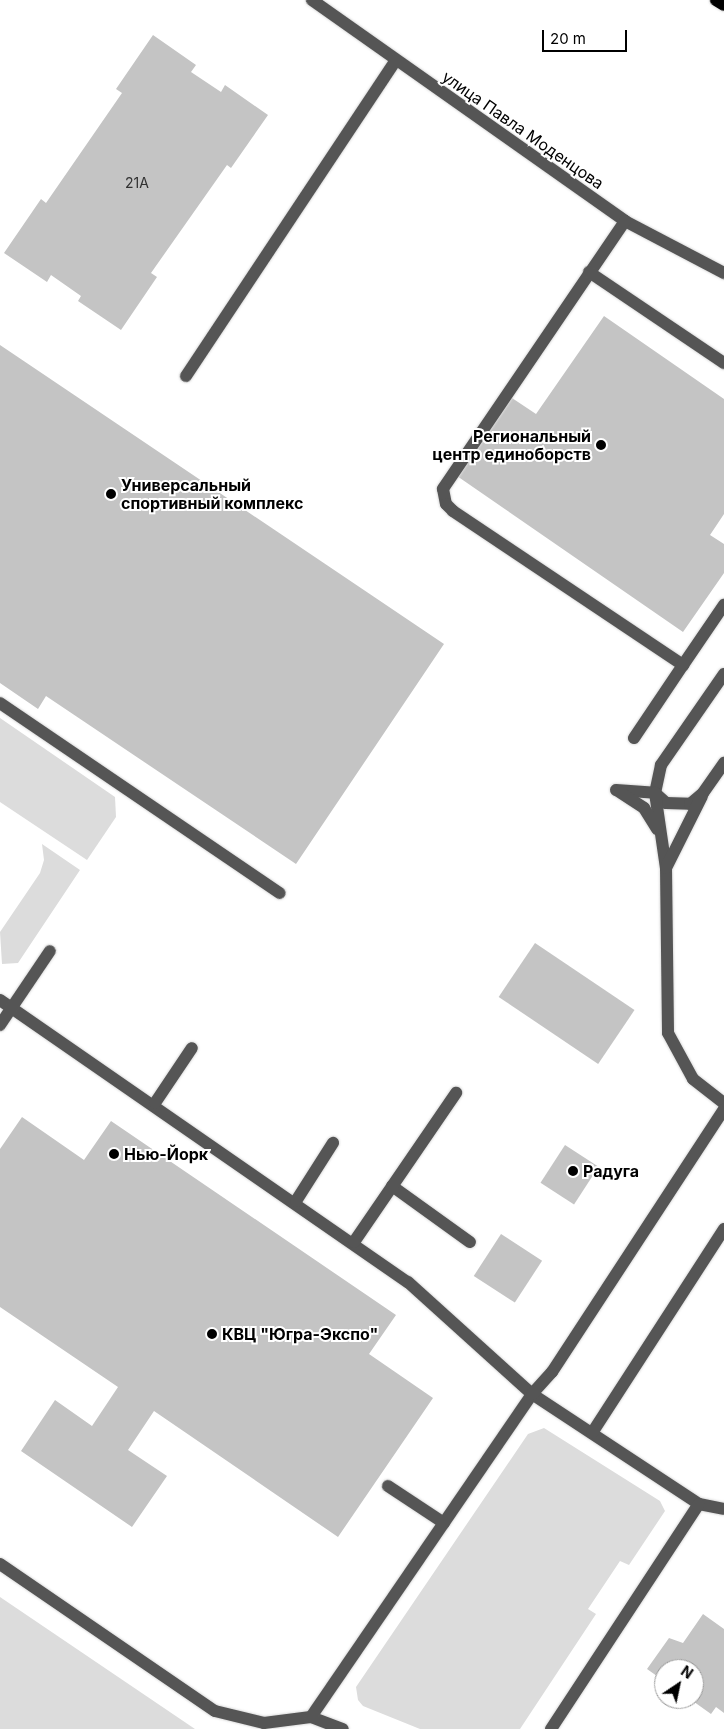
<!DOCTYPE html>
<meta charset="utf-8">
<style>
body{margin:0}
#map{position:relative;width:724px;height:1729px;overflow:hidden;background:#fff;font-family:Inter,sans-serif}
div>[style]{position:absolute}
[style*='--x']{left:calc(var(--x)*1px);top:calc(var(--y)*1px);width:calc(var(--w)*1px);rotate:calc(var(--a)*1deg)}
.green>*{inset:0;background:#dcdcdc}
.building>*{inset:0;background:#c4c4c4;transform-origin:0 0}
.roads{filter:drop-shadow(0 0 1px #dbdbdb) drop-shadow(0 0 1px #dbdbdb)}
.minor>*{height:12px;margin:-6px;padding:0 6px;transform-origin:6px;border-radius:6px;background:#555}
.major>*{height:12px;margin:-6px;padding:0 6px;transform-origin:6px;border-radius:6px;background:#000}
.dots>*{width:14px;height:14px;translate:-50% -50%;box-sizing:border-box;border:2px solid #fff;border-radius:50%}
span{translate:-50% -50%;white-space:nowrap;text-align:center;line-height:1.15;-webkit-text-stroke:4px #fff;paint-order:stroke}
.number-label{font-size:14px;color:#313131}
.number-label span{-webkit-text-stroke-width:0}
.street-label{font-size:16px;color:#000}
.poi-label{font-size:16px;color:#000;font-weight:700}
.right{translate:-100% -50%;text-align:right}
.left{translate:0 -50%;text-align:left}
.north{position:absolute;left:654px;top:1659px;width:50px;height:50px;box-sizing:border-box;background:#fff;border:1px solid #999;border-radius:50%;rotate:34deg;font-size:14px;font-weight:700;line-height:20px;text-align:center;color:#000}
.north::after{content:'';display:block;margin:auto;width:18px;height:22px;background:#000;clip-path:polygon(50% 0,100% 100%,50% 72%,0 100%)}
.scale{position:absolute;left:542px;top:30px;width:85px;height:22px;box-sizing:border-box;border:2px solid #000;border-top:0;padding-left:6px;font-size:15px;line-height:18px;white-space:nowrap;color:#000;-webkit-text-stroke:4px #fff;paint-order:stroke}
</style>
<div id="map">
<div class="green">
<div style="clip-path:polygon(0 718px,115px 797px,116px 817px,87px 860px,0 802px)"></div>
<div style="clip-path:polygon(42px 844px,80px 870px,18px 963px,2px 964px,0 932px,40px 873px,44px 860px)"></div>
<div style="clip-path:polygon(544px 1428px,660px 1501px,665px 1511px,629px 1565px,620px 1561px,588px 1609px,596px 1614px,520px 1729px,420px 1729px,363px 1706px,358px 1700px,356px 1687px,528px 1434px)"></div>
<div style="clip-path:polygon(0 1597px,195px 1729px,0 1729px)"></div>
</div>
<div class="building">
<div style="clip-path:polygon(153px 35px,196px 65px,191px 72px,221px 92px,225px 85px,268px 115px,231px 168px,227px 165px,151px 273px,157px 277px,121px 330px,78px 301px,81px 296px,51px 275px,47px 282px,4px 253px,41px 199px,46px 203px,122px 93px,116px 89px)"></div>
<div style="clip-path:polygon(604px 316px,724px 399px,724px 514px,710px 535px,724px 544px,724px 573px,683px 632px,457px 476px,512px 398px,536px 414px)"></div>
<div style="clip-path:polygon(0 345px,444px 644px,296px 864px,46px 696px,38px 709px,0 683px)"></div>
<div style="left:535px;top:943px;width:120px;height:65px;rotate:34deg"></div>
<div style="clip-path:polygon(22px 1117px,84px 1160px,111px 1121px,396px 1315px,369px 1354px,433px 1398px,338px 1537px,154px 1411px,128px 1450px,167px 1476px,132px 1527px,21px 1451px,55px 1400px,92px 1426px,118px 1387px,0 1307px,0 1149px)"></div>
<div style="left:565px;top:1145px;width:40px;height:45px;rotate:33deg"></div>
<div style="left:501px;top:1234px;width:49px;height:50px;rotate:33deg"></div>
<div style="clip-path:polygon(703px 1614px,724px 1629px,724px 1713px,716px 1707px,711px 1714px,690px 1699px,694px 1699px,694px 1669px,664px 1669px,664px 1681px,647px 1669px,669px 1638px,683px 1643px)"></div>
</div>
<div class="roads">
<div class="minor">
<div style="--x:312;--y:0;--w:383;--a:35.2"></div>
<div style="--x:625;--y:221;--w:112;--a:27.7"></div>
<div style="--x:625;--y:221;--w:324;--a:124.2"></div>
<div style="--x:443;--y:489;--w:15;--a:79"></div>
<div style="--x:446;--y:504;--w:10;--a:45"></div>
<div style="--x:453;--y:511;--w:277;--a:33.8"></div>
<div style="--x:683;--y:665;--w:88;--a:123.9"></div>
<div style="--x:589;--y:272;--w:163;--a:34"></div>
<div style="--x:186;--y:376;--w:379;--a:-56.4"></div>
<div style="--x:683;--y:665;--w:73;--a:-55.7"></div>
<div style="--x:724;--y:674;--w:111;--a:124.7"></div>
<div style="--x:661;--y:765;--w:29;--a:102"></div>
<div style="--x:655;--y:793;--w:15;--a:42"></div>
<div style="--x:666;--y:803;--w:24;--a:2"></div>
<div style="--x:690;--y:804;--w:17;--a:-40"></div>
<div style="--x:703;--y:793;--w:37;--a:-55"></div>
<div style="--x:0;--y:703;--w:338;--a:34.2"></div>
<div style="--x:616;--y:790;--w:39;--a:4"></div>
<div style="--x:655;--y:793;--w:76;--a:81.7"></div>
<div style="--x:666;--y:868;--w:165;--a:89.3"></div>
<div style="--x:668;--y:1033;--w:52;--a:61.5"></div>
<div style="--x:693;--y:1079;--w:39;--a:38"></div>
<div style="--x:618;--y:791;--w:31;--a:33"></div>
<div style="--x:644;--y:808;--w:25;--a:58"></div>
<div style="--x:666;--y:868;--w:80;--a:-63.4"></div>
<div style="--x:0;--y:1000;--w:496;--a:34.7"></div>
<div style="--x:408;--y:1282;--w:167;--a:42.1"></div>
<div style="--x:532;--y:1394;--w:200;--a:33.4"></div>
<div style="--x:699;--y:1504;--w:25;--a:11"></div>
<div style="--x:0;--y:1025;--w:89;--a:-56"></div>
<div style="--x:155;--y:1103;--w:66;--a:-56.1"></div>
<div style="--x:392;--y:1186;--w:96;--a:35.7"></div>
<div style="--x:296;--y:1201;--w:69;--a:-57.5"></div>
<div style="--x:354;--y:1242;--w:181;--a:-55.6"></div>
<div style="--x:592;--y:1433;--w:243;--a:-57.1"></div>
<div style="--x:388;--y:1486;--w:67;--a:33.5"></div>
<div style="--x:0;--y:1564;--w:260;--a:34.4"></div>
<div style="--x:215;--y:1711;--w:50;--a:13.8"></div>
<div style="--x:264;--y:1723;--w:47;--a:-7.3"></div>
<div style="--x:311;--y:1717;--w:34;--a:21"></div>
<div style="--x:311;--y:1717;--w:391;--a:-55.6"></div>
<div style="--x:532;--y:1394;--w:30;--a:-48"></div>
<div style="--x:552;--y:1372;--w:314;--a:-56.8"></div>
<div style="--x:551;--y:1729;--w:269;--a:-56.7"></div>
</div>
<div class="major">
<div style="--x:716;--y:0;--w:9;--a:32"></div>
</div>
</div>
<div class="dots">
<div style="left:601px;top:445px;background:#000"></div>
<div style="left:111px;top:494px;background:#000"></div>
<div style="left:114px;top:1154px;background:#000"></div>
<div style="left:573px;top:1171px;background:#000"></div>
<div style="left:212px;top:1334px;background:#000"></div>
</div>
<div class="number-label">
<span style="left:137px;top:183px">21А</span>
</div>
<div class="street-label">
<span style="left:523px;top:130px;rotate:35deg">улица Павла Моденцова</span>
</div>
<div class="poi-label">
<span class="right" style="left:591px;top:445px">Региональный<br>центр единоборств</span>
<span class="left" style="left:121px;top:494px">Универсальный<br>спортивный комплекс</span>
<span class="left" style="left:124px;top:1154px">Нью-Йорк</span>
<span class="left" style="left:583px;top:1171px">Радуга</span>
<span class="left" style="left:222px;top:1334px">КВЦ "Югра-Экспо"</span>
</div>
<div class="north">N</div>
<div class="scale">20 m</div>
</div>
